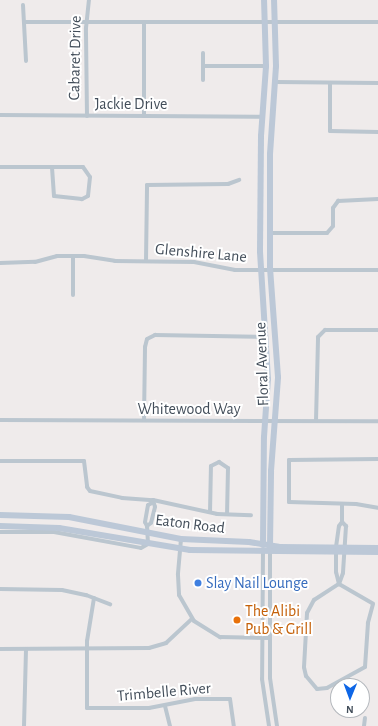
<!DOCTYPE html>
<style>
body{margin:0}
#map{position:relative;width:378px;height:726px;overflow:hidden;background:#efebeb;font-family:"Alegreya Sans",sans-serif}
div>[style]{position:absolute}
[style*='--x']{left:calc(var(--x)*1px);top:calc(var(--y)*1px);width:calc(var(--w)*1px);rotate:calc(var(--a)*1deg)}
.street>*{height:4px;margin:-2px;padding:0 2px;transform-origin:2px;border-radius:2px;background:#bbc6cf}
.secondary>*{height:6px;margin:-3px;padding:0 3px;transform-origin:3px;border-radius:3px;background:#bcc8d7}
.dots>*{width:11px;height:11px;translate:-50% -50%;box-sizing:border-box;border:2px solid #fff;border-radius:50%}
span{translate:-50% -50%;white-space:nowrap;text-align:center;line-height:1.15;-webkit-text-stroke:4px #fff;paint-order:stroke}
.street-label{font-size:16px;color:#434e5a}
.shop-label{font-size:16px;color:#366cbe}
.left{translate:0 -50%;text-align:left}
.food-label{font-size:16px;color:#c56008}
.north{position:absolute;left:330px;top:678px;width:40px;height:40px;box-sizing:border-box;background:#fff;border:1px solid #b4b8bd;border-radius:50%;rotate:181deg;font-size:11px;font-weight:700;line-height:16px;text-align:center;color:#434e5a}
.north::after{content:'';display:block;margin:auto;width:14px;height:18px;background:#0e66e6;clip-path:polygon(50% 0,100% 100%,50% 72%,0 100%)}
</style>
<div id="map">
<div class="street">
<div style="--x:23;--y:5;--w:56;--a:86.9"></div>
<div style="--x:24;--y:22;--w:354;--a:0"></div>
<div style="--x:203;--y:53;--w:27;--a:90"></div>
<div style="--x:203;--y:66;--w:63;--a:0"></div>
<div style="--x:276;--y:82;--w:102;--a:0.6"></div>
<div style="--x:330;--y:83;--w:48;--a:90"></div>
<div style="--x:330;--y:131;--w:48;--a:1.2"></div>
<div style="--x:0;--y:115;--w:262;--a:0.4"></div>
<div style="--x:87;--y:116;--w:88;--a:-90.7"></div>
<div style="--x:86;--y:28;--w:28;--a:-84"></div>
<div style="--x:144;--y:116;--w:94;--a:-90"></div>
<div style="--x:0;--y:167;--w:83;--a:0"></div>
<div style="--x:83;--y:167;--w:12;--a:55"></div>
<div style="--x:90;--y:177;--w:19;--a:96"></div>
<div style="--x:88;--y:196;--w:7;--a:153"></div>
<div style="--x:82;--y:199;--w:28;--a:-174"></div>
<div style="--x:54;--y:196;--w:29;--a:-94"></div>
<div style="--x:270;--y:233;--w:57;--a:0"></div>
<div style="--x:327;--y:233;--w:9;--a:-49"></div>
<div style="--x:333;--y:226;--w:18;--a:-90"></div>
<div style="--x:333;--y:208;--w:9;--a:-54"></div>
<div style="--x:338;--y:201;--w:40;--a:-2.9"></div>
<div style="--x:73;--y:256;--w:39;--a:90"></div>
<div style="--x:146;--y:261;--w:76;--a:-89.2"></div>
<div style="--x:147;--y:185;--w:81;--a:-0.7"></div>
<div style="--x:228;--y:184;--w:12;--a:-20"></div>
<div style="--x:0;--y:263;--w:35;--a:-2"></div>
<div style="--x:35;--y:262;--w:23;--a:-15"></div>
<div style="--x:57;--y:256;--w:27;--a:0"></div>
<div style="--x:84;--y:256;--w:31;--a:9"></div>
<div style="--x:115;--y:261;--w:79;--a:0.7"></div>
<div style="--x:194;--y:262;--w:42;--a:11"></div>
<div style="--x:235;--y:270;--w:143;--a:0"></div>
<div style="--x:0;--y:420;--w:378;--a:0.2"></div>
<div style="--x:144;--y:420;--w:73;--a:-89.2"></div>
<div style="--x:145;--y:347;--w:8;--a:-76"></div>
<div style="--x:147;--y:339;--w:9;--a:-27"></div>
<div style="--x:155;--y:335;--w:111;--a:1"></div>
<div style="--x:316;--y:421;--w:84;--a:-88.6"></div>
<div style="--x:318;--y:337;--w:10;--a:-45"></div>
<div style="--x:325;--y:330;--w:53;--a:0"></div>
<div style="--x:378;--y:459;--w:89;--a:179.4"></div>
<div style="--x:289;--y:460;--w:42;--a:90"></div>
<div style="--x:289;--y:502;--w:67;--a:1.7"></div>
<div style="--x:356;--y:504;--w:22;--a:10"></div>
<div style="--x:0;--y:461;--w:84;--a:0"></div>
<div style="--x:84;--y:461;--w:26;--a:83"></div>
<div style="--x:87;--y:487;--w:5;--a:53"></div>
<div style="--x:90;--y:491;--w:33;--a:12"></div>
<div style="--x:122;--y:498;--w:31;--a:4"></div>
<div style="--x:153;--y:500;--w:7;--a:74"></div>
<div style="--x:155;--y:507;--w:16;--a:104"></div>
<div style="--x:151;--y:523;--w:5;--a:143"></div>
<div style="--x:153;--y:500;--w:66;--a:12.3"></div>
<div style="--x:217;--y:514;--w:34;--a:2"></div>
<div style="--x:210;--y:512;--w:46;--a:-88.8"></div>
<div style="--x:211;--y:466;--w:9;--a:-27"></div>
<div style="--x:219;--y:462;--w:11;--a:34"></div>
<div style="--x:228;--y:468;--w:46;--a:91.2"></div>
<div style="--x:342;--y:522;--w:6;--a:45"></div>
<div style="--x:346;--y:526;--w:47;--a:93.7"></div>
<div style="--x:343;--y:573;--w:12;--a:110"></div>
<div style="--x:339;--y:584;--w:12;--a:-104"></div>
<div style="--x:336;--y:572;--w:25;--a:-90"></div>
<div style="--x:336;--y:547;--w:21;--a:-82"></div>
<div style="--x:339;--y:526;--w:5;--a:-53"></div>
<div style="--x:342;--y:522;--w:18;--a:-90"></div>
<div style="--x:0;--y:532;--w:54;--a:0"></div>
<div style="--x:54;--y:532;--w:88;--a:10.4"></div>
<div style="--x:141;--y:548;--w:8;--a:-30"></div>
<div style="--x:148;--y:544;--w:18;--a:-93"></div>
<div style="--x:147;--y:526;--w:4;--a:-117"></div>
<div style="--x:145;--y:522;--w:17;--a:-80"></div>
<div style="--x:148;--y:505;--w:4;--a:-27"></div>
<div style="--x:181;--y:539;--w:36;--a:95"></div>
<div style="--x:178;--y:575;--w:20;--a:87"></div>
<div style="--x:179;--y:595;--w:30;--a:60"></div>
<div style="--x:194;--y:621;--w:31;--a:32"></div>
<div style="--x:220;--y:637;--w:50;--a:1.1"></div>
<div style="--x:270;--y:549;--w:129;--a:90"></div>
<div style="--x:270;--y:678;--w:49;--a:81.7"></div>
<div style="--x:263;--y:550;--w:129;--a:90.4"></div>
<div style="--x:262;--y:679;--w:48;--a:81.5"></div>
<div style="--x:339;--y:584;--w:39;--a:30"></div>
<div style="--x:373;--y:604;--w:20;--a:105"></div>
<div style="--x:368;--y:623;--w:44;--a:93.9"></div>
<div style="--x:365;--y:667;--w:43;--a:151.1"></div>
<div style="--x:327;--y:688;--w:10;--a:174"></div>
<div style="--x:317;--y:689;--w:17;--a:-130"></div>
<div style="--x:306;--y:676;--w:9;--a:-103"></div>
<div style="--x:304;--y:667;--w:54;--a:-86.8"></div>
<div style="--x:307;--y:613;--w:15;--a:-62"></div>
<div style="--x:314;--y:600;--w:30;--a:-33"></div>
<div style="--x:0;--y:589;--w:62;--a:0.9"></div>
<div style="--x:62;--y:590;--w:25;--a:12"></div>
<div style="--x:86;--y:595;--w:26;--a:21"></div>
<div style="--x:94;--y:598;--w:44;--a:99.2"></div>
<div style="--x:87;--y:641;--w:67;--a:90"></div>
<div style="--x:87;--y:708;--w:62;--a:0"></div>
<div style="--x:149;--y:708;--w:47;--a:-11.1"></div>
<div style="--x:195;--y:699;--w:35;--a:0"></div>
<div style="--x:230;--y:699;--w:27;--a:82"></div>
<div style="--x:0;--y:649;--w:149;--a:-0.4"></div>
<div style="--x:149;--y:648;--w:18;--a:-16"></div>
<div style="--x:166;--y:643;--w:35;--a:-43"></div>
<div style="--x:165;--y:706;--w:21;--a:76"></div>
<div style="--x:24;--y:726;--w:77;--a:-88.5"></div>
<div style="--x:364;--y:726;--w:8;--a:-83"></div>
</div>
<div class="secondary">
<div style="--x:0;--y:515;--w:69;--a:1.7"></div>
<div style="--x:69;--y:517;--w:114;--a:11.1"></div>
<div style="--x:181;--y:539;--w:68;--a:2.5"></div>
<div style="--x:249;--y:542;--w:30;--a:9"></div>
<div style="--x:279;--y:547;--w:99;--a:0.6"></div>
<div style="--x:0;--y:526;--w:59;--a:1.9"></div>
<div style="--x:59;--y:528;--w:133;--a:9.5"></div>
<div style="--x:190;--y:550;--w:188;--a:0.6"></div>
<div style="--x:263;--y:545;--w:108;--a:-89.5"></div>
<div style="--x:264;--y:437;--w:58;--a:-86.1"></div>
<div style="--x:268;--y:379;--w:128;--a:-93.6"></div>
<div style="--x:260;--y:251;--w:115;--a:-89.5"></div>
<div style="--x:261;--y:136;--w:70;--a:-85.9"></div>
<div style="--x:266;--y:66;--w:66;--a:-91.7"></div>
<div style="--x:270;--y:546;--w:75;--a:-89.2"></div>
<div style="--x:271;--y:471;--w:94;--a:-85.7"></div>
<div style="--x:278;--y:377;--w:108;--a:-94.2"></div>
<div style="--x:270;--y:269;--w:115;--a:-90"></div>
<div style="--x:270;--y:154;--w:88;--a:-86.1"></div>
<div style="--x:276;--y:66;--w:66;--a:-91.7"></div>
</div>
<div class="dots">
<div style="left:198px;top:583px;background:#3f7fe0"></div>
<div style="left:237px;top:620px;background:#e8710a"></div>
</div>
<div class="street-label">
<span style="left:75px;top:58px;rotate:-89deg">Cabaret Drive</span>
<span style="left:131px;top:104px">Jackie Drive</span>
<span style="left:201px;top:253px;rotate:5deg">Glenshire Lane</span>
<span style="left:262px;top:364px;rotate:-92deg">Floral Avenue</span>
<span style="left:189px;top:409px">Whitewood Way</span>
<span style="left:190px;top:524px;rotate:7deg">Eaton Road</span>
<span style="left:164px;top:692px;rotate:-5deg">Trimbelle River</span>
</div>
<div class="shop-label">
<span class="left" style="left:206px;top:583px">Slay Nail Lounge</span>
</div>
<div class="food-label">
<span class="left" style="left:245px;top:620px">The Alibi<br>Pub &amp; Grill</span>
</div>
<div class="north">N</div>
</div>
